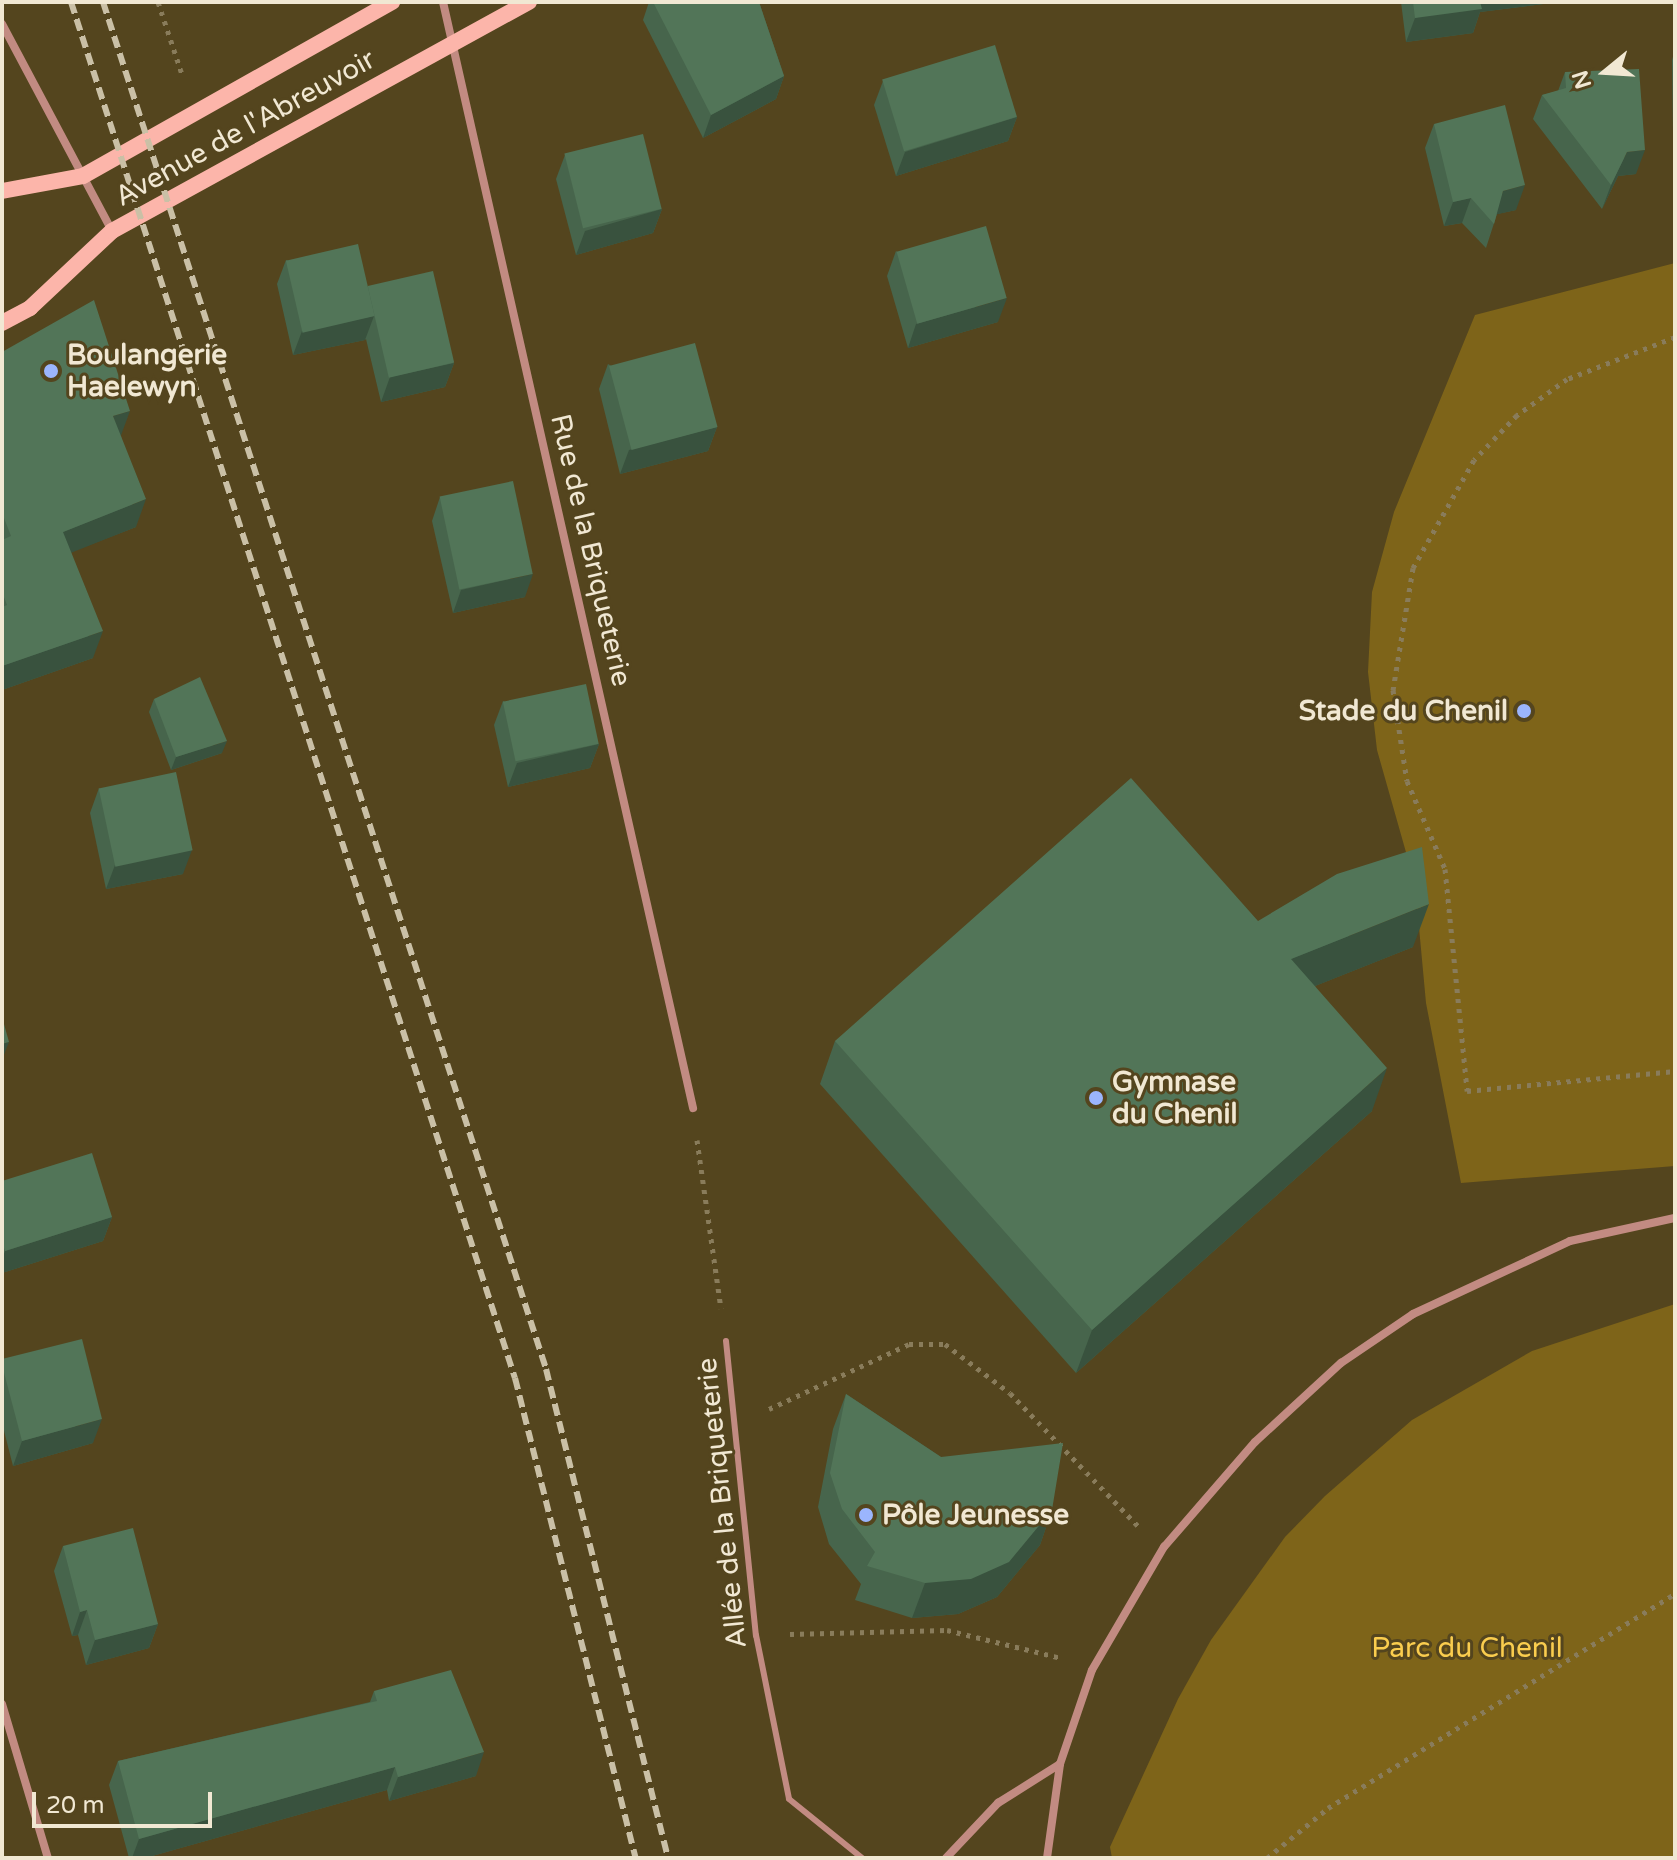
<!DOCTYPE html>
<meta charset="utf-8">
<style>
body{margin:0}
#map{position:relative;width:1677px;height:1860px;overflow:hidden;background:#54451e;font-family:"Varela Round",sans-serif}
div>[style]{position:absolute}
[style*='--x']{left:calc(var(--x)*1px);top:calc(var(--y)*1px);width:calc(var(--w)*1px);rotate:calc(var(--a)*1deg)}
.green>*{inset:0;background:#7e6419}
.path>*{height:5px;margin-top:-2.5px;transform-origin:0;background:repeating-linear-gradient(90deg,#897c5b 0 4px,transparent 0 10px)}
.lane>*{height:6px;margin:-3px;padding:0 3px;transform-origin:3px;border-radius:3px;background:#c28b82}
.street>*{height:8px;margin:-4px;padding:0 4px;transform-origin:4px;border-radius:4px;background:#c28b82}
.secondary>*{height:16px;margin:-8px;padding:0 8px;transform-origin:8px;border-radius:8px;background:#fcb5aa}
.rail>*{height:6px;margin-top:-3px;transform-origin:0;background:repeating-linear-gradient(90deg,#cac0a6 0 12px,transparent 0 18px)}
.wall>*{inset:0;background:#47654c}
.shaded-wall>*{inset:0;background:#39523e}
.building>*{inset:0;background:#527558;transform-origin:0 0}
.dots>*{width:22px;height:22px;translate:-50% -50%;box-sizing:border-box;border:4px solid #54451e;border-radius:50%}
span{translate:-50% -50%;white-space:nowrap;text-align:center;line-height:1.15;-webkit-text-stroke:6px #54451e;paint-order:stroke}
.street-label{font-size:28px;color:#f1e8d3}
.poi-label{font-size:28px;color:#f1e8d3;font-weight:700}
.left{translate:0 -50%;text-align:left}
.right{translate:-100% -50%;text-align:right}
.park-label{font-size:28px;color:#facd4e}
.frame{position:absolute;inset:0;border:4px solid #f1e8d3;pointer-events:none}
.north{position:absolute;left:1565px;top:32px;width:80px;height:80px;-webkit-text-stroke:6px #54451e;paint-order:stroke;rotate:252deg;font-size:22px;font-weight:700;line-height:32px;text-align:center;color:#f1e8d3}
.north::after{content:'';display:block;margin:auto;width:28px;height:36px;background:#f1e8d3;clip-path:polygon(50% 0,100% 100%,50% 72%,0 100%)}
.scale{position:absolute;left:32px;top:1792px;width:180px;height:36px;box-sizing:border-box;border:4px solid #f1e8d3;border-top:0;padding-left:10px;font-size:24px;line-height:28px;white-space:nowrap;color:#f1e8d3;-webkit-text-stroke:6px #54451e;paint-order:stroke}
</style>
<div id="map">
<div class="green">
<div style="clip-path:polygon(1675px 263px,1675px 1166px,1461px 1183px,1426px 1003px,1415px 884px,1377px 750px,1368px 672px,1372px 592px,1394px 512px,1475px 315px)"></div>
<div style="clip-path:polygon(1675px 1304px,1675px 1858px,1112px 1858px,1110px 1847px,1178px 1699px,1211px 1640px,1285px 1537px,1325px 1496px,1412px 1420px,1532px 1351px)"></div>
</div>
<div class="path">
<div style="--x:158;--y:2;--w:79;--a:71.6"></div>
<div style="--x:1675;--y:337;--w:116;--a:158.7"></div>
<div style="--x:1567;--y:379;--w:62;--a:144.2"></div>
<div style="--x:1517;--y:415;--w:62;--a:133.7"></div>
<div style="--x:1474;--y:460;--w:124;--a:119.5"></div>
<div style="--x:1413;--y:568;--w:124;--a:99.3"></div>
<div style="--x:1393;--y:690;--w:92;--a:81.3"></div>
<div style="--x:1407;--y:781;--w:96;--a:66.6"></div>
<div style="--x:1445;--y:869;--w:223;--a:84.3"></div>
<div style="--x:1467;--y:1091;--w:209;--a:-5.5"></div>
<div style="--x:697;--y:1140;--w:170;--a:81.9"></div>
<div style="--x:769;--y:1409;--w:154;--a:-24.9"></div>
<div style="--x:909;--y:1344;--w:36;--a:0"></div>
<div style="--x:945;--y:1344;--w:81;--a:37"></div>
<div style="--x:1010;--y:1393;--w:185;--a:46.1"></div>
<div style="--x:790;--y:1634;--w:157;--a:-1.5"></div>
<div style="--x:947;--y:1630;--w:117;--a:13.8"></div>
<div style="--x:1267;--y:1858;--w:79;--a:-39.3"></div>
<div style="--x:1328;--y:1808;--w:408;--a:-31.7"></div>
</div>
<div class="lane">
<div style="--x:726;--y:1341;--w:296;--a:84.2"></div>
<div style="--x:756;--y:1635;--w:167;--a:78.6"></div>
<div style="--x:789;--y:1799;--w:94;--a:38.9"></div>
</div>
<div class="street">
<div style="--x:443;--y:2;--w:1134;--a:77.26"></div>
<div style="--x:2;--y:24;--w:234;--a:62"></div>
<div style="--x:2;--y:1704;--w:161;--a:73.4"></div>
<div style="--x:946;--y:1858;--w:76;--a:-46.6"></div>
<div style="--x:998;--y:1803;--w:73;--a:-32.2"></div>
<div style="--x:1047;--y:1858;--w:95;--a:-82.1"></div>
<div style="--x:1060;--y:1764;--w:99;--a:-71.2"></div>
<div style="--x:1092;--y:1670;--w:143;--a:-59.7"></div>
<div style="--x:1164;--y:1547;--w:139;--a:-49.1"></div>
<div style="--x:1255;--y:1442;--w:117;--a:-42.6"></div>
<div style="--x:1341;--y:1363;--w:87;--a:-34.2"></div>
<div style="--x:1413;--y:1314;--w:173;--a:-24.9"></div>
<div style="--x:1570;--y:1241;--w:107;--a:-12.4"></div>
</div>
<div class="secondary">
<div style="--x:2;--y:191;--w:82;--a:-10.5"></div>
<div style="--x:83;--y:176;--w:355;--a:-29.4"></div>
<div style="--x:2;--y:323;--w:32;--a:-28"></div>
<div style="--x:30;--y:308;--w:112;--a:-43.2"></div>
<div style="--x:112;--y:231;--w:476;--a:-28.8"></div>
</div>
<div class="rail">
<div style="--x:71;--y:2;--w:1446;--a:72.12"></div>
<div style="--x:515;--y:1378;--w:495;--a:75.9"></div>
<div style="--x:103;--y:2;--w:1437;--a:72.04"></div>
<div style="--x:546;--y:1369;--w:504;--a:75.99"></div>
</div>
<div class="wall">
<div style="clip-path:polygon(649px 2px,759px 2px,784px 76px,776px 99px,703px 138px,643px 20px)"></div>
<div style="clip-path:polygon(1401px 2px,1559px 2px,1480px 12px,1473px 33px,1406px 42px)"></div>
<div style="clip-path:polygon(1675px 50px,1675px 133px,1673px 133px,1672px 60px)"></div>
<div style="clip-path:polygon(1565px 72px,1636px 174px,1618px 176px,1602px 209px,1533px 119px,1542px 95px,1558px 91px)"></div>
<div style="clip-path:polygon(883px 81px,1017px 117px,1008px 141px,896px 176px,874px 105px)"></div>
<div style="clip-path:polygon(1434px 124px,1516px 210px,1497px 214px,1486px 248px,1462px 223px,1444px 226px,1425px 148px)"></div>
<div style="clip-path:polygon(565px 155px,662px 209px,653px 233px,576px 255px,556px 179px)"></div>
<div style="clip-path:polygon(896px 251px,998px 322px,908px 348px,887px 276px)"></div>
<div style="clip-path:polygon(286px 260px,368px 287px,454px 363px,445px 387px,381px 402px,366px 339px,365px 340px,293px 355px,277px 284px)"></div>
<div style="clip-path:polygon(2px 352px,121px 436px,136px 527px,71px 552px,93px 658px,2px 690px)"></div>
<div style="clip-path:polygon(608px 364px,717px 427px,708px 451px,620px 474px,599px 389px)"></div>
<div style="clip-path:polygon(440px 497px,525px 597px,453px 613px,432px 521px)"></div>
<div style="clip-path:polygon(154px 699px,222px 753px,171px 770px,149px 712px)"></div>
<div style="clip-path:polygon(503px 701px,599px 744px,590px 768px,508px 787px,494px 725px)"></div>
<div style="clip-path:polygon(99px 788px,183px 874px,106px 889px,90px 813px)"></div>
<div style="clip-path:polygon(1258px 921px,1413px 947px,1315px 986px,1372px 1111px,1076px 1373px,820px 1084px,835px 1041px)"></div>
<div style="clip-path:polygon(2px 1181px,112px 1217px,103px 1241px,2px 1273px)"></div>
<div style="clip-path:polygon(2px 1359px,93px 1443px,13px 1466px,2px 1423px)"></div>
<div style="clip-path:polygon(846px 1394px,941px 1457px,1052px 1510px,1040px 1545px,997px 1597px,958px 1614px,912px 1618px,855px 1600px,861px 1584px,829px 1544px,818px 1507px,833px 1429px)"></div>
<div style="clip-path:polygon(63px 1546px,158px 1624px,149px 1648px,86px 1665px,78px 1635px,72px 1636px,54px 1571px)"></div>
<div style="clip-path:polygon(374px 1691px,476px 1776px,389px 1801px,387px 1790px,145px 1858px,129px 1858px,109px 1785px,118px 1761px,370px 1702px)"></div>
</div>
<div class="shaded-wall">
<div style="clip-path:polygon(1472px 2px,1559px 2px,1480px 12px,1473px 33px,1406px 42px,1415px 18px)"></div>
<div style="clip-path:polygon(784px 76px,776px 99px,703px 138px,711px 115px)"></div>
<div style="clip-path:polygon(1017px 117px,1008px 141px,896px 176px,905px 152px)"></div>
<div style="clip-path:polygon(1645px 150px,1636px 174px,1618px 176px,1602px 209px,1611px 185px,1627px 152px)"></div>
<div style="clip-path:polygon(1525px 185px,1516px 210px,1494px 215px,1503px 191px)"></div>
<div style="clip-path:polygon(1471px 198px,1462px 223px,1444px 226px,1453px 202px)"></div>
<div style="clip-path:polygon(662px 209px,653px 233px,576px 255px,585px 231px)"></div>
<div style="clip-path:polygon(1007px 298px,998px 322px,908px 348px,916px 324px)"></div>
<div style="clip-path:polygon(374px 316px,365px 340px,293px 355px,302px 331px)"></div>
<div style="clip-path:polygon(454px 363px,445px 387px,381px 402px,390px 377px)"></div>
<div style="clip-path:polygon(130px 411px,120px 438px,113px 416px)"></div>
<div style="clip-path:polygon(717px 427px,708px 451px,620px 474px,629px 450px)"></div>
<div style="clip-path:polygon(146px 499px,136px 527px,53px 560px,63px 532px)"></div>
<div style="clip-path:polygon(533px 574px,525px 597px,453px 613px,461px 590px)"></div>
<div style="clip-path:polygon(103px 631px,93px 658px,2px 690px,2px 666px)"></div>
<div style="clip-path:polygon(227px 741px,222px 753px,171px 770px,176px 757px)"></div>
<div style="clip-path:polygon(599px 744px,590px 768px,508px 787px,517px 763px)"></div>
<div style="clip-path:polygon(192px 850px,183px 874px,106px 889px,115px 865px)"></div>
<div style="clip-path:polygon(1429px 904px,1413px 947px,1275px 1002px,1291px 959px)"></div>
<div style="clip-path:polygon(9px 1042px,2px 1060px,2px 1044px)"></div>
<div style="clip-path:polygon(1387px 1068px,1372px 1111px,1076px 1373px,1092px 1330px)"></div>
<div style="clip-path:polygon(112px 1217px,103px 1241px,2px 1273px,2px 1260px,5px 1251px)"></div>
<div style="clip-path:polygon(102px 1419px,93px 1443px,13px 1466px,22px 1441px)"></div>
<div style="clip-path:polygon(1052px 1510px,1040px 1545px,997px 1597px,958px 1614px,912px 1618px,925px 1583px)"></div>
<div style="clip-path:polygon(87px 1610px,78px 1635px,72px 1636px,80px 1612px)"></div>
<div style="clip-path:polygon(158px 1624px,149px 1648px,86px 1665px,95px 1640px)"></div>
<div style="clip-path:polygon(484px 1752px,476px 1776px,389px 1801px,398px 1777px)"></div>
<div style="clip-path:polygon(395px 1767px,387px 1790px,145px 1858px,132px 1858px,139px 1839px)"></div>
</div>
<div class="building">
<div style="clip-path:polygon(653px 2px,759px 2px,784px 76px,711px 115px)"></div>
<div style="clip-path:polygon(1413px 2px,1480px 2px,1482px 9px,1415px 18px)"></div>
<div style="left:995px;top:45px;width:75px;height:118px;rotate:73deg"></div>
<div style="clip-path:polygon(1639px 69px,1645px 150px,1627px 152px,1611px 185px,1542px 95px,1566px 88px,1565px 72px)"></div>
<div style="clip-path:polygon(1505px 105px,1525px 185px,1503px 191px,1494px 224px,1471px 198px,1453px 202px,1434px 124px)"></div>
<div style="left:643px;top:134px;width:77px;height:81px;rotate:76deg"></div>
<div style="left:986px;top:226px;width:75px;height:93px;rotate:74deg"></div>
<div style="left:358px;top:244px;width:74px;height:74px;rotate:77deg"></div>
<div style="left:433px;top:271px;width:94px;height:67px;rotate:77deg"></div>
<div style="clip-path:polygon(94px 300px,130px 411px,113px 416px,146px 499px,63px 532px,103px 631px,2px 666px,2px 607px,7px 605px,2px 592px,2px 540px,11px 536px,2px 513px,2px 352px)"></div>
<div style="left:695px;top:343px;width:87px;height:89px;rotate:75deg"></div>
<div style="left:513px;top:481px;width:95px;height:75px;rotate:78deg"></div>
<div style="clip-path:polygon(200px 677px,227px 741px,176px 757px,154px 699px)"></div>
<div style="left:586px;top:684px;width:61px;height:85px;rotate:78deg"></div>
<div style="left:176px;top:772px;width:80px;height:79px;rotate:78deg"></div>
<div style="clip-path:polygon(1131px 778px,1258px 921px,1337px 874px,1422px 847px,1429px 904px,1291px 959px,1387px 1068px,1092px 1330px,835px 1041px)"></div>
<div style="clip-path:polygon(2px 1017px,9px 1042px,2px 1044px)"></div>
<div style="clip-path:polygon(92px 1153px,112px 1217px,5px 1251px,2px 1242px,2px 1181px)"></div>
<div style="clip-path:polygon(82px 1339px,102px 1419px,22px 1441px,2px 1365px,2px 1359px)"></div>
<div style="clip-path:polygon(846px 1394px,941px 1457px,1063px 1443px,1052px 1510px,1009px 1562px,971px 1579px,925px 1583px,867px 1566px,875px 1552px,842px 1509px,830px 1473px)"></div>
<div style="clip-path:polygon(133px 1528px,158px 1624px,95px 1640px,87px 1610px,80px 1612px,63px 1546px)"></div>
<div style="clip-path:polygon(451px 1670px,484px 1752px,398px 1777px,395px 1767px,139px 1839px,118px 1761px,377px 1701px,374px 1691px)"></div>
</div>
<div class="dots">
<div style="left:51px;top:371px;background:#9bb5fd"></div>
<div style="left:1524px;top:711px;background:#9bb5fd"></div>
<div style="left:1096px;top:1098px;background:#9bb5fd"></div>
<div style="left:866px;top:1515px;background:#9bb5fd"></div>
</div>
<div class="street-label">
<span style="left:245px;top:128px;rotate:-29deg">Avenue de l'Abreuvoir</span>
<span style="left:591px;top:550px;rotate:77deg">Rue de la Briqueterie</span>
<span style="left:722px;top:1503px;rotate:-96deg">Allée de la Briqueterie</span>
</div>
<div class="poi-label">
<span class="left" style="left:67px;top:371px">Boulangerie<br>Haelewyn</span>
<span class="right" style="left:1508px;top:711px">Stade du Chenil</span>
<span class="left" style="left:1112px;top:1098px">Gymnase<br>du Chenil</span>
<span class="left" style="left:882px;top:1515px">Pôle Jeunesse</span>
</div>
<div class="park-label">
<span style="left:1467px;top:1648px">Parc du Chenil</span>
</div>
<div class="frame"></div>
<div class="north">N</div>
<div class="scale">20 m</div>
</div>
